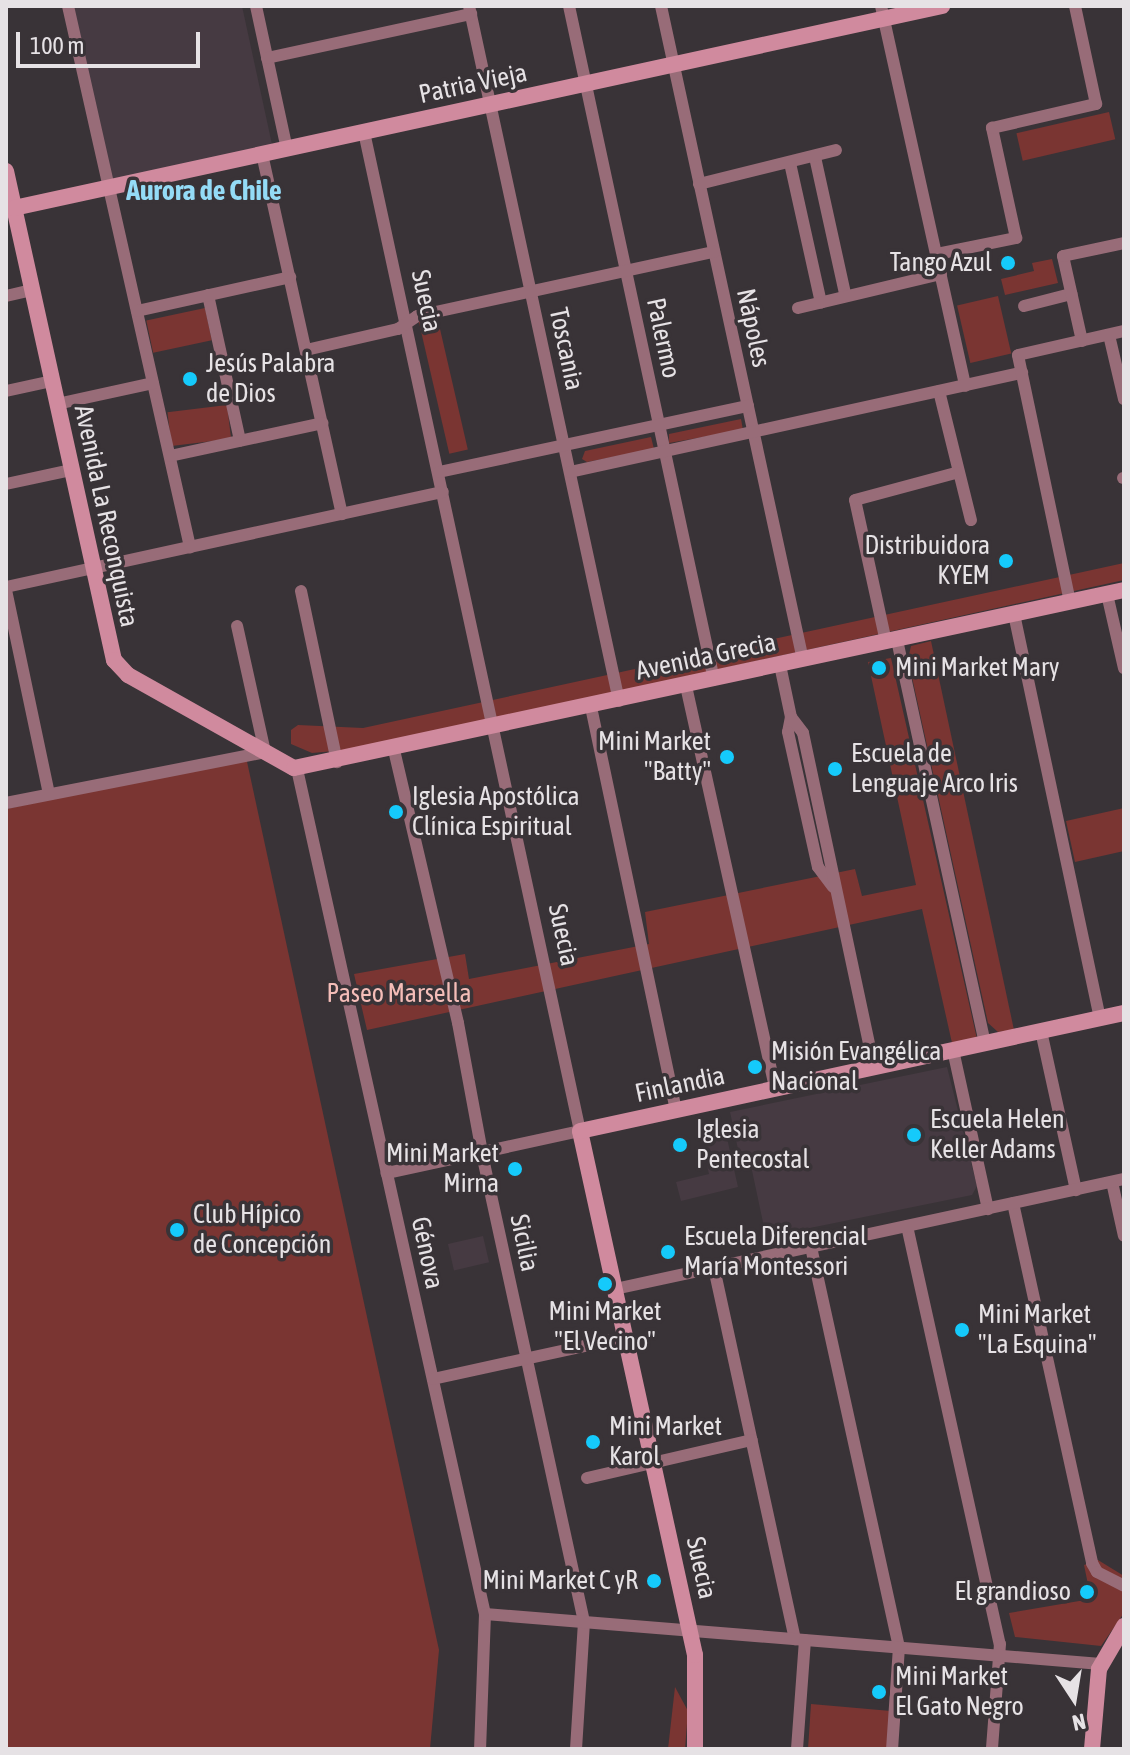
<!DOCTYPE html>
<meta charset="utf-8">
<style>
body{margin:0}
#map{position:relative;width:1130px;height:1755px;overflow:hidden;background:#393337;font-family:"Asap Condensed",sans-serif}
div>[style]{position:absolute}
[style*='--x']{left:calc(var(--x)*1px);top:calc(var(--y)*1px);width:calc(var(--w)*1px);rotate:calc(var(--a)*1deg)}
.built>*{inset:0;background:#463a42;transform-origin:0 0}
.green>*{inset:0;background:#7a3532;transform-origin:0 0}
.street>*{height:12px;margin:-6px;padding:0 6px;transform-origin:6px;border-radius:6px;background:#986c78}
.secondary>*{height:16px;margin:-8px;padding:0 8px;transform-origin:8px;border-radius:8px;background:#d08a9e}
.dots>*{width:22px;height:22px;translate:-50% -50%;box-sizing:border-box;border:4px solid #393337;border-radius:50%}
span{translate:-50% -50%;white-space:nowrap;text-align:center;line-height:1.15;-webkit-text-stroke:7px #393337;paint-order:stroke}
.street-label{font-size:26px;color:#e6e2e5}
.poi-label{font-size:26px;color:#e6e2e5}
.right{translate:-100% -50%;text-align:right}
.left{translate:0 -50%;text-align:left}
.park-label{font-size:26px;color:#f4bdb8}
.neighbourhood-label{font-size:28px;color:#94dbf6;font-weight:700}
.frame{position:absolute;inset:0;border:8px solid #e6e2e5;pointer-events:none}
.north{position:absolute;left:1034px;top:1659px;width:80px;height:80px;-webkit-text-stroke:6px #393337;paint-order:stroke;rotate:168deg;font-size:22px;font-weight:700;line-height:32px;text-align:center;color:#e6e2e5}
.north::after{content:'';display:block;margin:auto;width:28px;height:36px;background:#e6e2e5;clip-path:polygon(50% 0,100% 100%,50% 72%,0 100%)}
.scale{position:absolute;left:16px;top:32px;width:184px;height:36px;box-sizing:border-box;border:4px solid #e6e2e5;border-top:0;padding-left:10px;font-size:24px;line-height:28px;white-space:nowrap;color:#e6e2e5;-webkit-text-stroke:6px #393337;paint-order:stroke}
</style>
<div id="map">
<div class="built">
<div style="clip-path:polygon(72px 6px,242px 6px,273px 149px,113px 183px)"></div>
<div style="clip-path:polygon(947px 1067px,977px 1186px,972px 1195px,756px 1239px,765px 1232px,750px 1161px,741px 1163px,730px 1112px)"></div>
<div style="clip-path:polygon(727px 1138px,738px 1187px,681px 1201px,676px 1182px,709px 1174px,702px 1143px)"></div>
<div style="left:483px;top:1236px;width:27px;height:36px;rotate:77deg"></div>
</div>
<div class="green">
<div style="left:1109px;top:112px;width:28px;height:95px;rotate:77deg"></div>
<div style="clip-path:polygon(1052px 259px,1058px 283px,1005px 295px,1001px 279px,1034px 271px,1032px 263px)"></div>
<div style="left:998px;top:296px;width:59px;height:42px;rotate:77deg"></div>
<div style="left:205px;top:308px;width:33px;height:60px;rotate:78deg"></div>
<div style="left:437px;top:316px;width:137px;height:19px;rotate:77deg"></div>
<div style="left:227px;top:405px;width:34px;height:60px;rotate:83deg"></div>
<div style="clip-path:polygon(741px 419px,743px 430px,669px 443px,669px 434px)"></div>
<div style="clip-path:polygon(651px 437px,654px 449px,587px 462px,582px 459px,585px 451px)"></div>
<div style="clip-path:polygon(1124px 563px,1124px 580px,357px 749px,312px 753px,291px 744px,291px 730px,298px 725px,363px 728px)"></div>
<div style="clip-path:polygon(931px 641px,1014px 1030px,998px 1032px,988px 1023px,908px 659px,911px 646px)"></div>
<div style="clip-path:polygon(891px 658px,977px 1039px,952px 1043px,922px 909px,367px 1030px,354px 974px,465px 954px,469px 979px,649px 944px,645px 912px,855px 869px,862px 896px,916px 885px,868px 662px)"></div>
<div style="clip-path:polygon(246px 757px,439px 1650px,430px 1749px,6px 1749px,6px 809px)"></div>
<div style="clip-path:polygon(1124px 808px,1124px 851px,1075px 862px,1066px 821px)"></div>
<div style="clip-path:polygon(1098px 1560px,1124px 1576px,1124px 1613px,1101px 1646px,1015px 1637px,1009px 1613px,1091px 1599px,1084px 1565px)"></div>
<div style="clip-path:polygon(675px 1687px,688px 1711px,685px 1749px,668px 1749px)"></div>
<div style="clip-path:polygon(811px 1704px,891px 1711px,888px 1749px,808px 1749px)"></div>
</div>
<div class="street">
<div style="--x:68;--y:6;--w:555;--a:77.29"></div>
<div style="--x:256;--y:6;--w:146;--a:77.8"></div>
<div style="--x:469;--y:6;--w:711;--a:77.82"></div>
<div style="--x:569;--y:6;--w:689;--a:77.86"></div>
<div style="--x:661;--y:6;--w:669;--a:77.75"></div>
<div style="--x:881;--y:6;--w:389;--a:77.5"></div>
<div style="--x:267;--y:58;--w:209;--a:-12.2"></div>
<div style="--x:364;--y:132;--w:1022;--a:77.8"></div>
<div style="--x:580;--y:1131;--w:198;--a:167.7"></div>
<div style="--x:262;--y:154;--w:369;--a:77.5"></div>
<div style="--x:815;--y:157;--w:140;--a:77.6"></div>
<div style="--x:790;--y:163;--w:143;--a:77.5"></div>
<div style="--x:699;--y:184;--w:141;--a:-13.9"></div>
<div style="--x:937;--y:254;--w:81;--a:-11.4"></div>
<div style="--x:1016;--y:238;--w:113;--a:-102.3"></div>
<div style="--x:992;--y:128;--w:107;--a:-13"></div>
<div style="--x:1096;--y:104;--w:100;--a:-102.1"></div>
<div style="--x:208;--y:295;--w:149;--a:77.6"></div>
<div style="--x:6;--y:296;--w:27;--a:-13"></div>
<div style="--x:1024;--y:306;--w:49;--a:-14.3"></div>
<div style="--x:798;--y:308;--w:147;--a:-13.4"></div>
<div style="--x:137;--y:311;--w:157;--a:-12.5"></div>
<div style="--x:1109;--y:335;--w:66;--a:76.8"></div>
<div style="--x:1082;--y:341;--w:87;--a:-102.6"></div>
<div style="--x:1063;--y:256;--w:62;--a:-12"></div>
<div style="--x:306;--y:350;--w:94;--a:-12.9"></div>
<div style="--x:398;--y:329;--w:23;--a:-34"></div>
<div style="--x:417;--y:316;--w:304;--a:-12.2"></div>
<div style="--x:6;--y:391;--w:47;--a:-12.3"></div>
<div style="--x:939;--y:391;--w:133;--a:76.1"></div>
<div style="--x:57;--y:404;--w:98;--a:-12.3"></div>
<div style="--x:170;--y:456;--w:156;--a:-12.2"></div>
<div style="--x:439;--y:472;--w:316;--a:-12.1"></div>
<div style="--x:570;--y:472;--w:463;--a:-12.4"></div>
<div style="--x:1123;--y:478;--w:1;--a:0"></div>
<div style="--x:6;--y:484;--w:66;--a:-12.2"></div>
<div style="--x:6;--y:587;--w:447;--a:-12.3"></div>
<div style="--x:6;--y:590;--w:208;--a:78.1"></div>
<div style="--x:301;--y:591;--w:175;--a:78.1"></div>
<div style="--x:1107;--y:594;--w:76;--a:77.1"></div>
<div style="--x:1070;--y:602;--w:252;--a:-101.9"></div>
<div style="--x:1018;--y:355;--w:109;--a:-12.8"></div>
<div style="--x:1014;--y:614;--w:413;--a:78"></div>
<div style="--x:897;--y:640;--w:412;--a:77.7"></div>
<div style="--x:886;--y:642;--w:145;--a:-102.3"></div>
<div style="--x:855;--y:500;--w:105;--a:-15"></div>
<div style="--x:780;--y:665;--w:53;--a:78.1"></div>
<div style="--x:791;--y:717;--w:15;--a:101"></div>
<div style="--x:788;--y:732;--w:138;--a:77.5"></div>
<div style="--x:818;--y:867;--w:25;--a:53"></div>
<div style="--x:686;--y:686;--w:413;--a:77.5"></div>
<div style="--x:591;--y:707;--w:412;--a:78.1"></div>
<div style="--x:791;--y:717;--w:20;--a:53"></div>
<div style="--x:803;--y:733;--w:341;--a:78"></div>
<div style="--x:394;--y:750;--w:280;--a:76.8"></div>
<div style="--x:458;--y:1023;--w:142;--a:79.5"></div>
<div style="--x:484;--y:1163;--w:470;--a:77.7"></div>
<div style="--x:584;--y:1622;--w:127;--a:93.6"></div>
<div style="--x:297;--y:769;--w:866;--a:77.46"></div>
<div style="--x:485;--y:1614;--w:135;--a:92.1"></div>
<div style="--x:6;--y:803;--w:264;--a:-11.1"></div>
<div style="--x:265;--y:752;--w:129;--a:-102.5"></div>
<div style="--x:1041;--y:1031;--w:163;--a:77.6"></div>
<div style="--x:953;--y:1050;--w:163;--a:77.6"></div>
<div style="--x:1112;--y:1182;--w:55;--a:77.5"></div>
<div style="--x:1013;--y:1203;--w:369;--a:77.6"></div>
<div style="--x:1092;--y:1563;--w:10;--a:61"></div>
<div style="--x:1097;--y:1572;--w:30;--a:27"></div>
<div style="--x:907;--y:1226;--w:428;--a:77.5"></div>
<div style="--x:1000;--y:1644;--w:105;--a:94.4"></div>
<div style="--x:811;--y:1247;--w:410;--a:77.6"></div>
<div style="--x:899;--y:1647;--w:102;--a:93.9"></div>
<div style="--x:714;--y:1268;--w:380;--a:77.7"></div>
<div style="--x:615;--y:1289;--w:521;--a:-12.19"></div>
<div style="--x:433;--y:1379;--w:197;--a:-12.3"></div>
<div style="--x:587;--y:1478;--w:169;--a:-13"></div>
<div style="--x:485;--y:1614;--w:618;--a:4.64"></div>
<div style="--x:797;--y:1749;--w:109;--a:-85.8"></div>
</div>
<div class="secondary">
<div style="--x:6;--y:171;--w:501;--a:77.55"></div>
<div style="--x:114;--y:660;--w:21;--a:47"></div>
<div style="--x:128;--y:675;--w:190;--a:29.3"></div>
<div style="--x:294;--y:768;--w:849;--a:-12.1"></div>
<div style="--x:14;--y:208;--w:950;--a:-12.28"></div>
<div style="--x:695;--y:1749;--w:94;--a:-90"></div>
<div style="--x:695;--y:1655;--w:536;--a:-102.38"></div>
<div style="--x:580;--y:1131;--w:557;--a:-12.24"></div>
<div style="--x:1092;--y:1749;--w:80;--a:-85"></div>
<div style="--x:1099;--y:1669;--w:50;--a:-59.8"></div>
</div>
<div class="dots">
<div style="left:1008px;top:263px;background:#15cafb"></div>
<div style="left:190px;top:379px;background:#15cafb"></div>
<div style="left:1006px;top:561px;background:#15cafb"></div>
<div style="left:879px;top:668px;background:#15cafb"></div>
<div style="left:727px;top:757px;background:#15cafb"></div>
<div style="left:835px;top:769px;background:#15cafb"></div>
<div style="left:396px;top:812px;background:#15cafb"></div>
<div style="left:755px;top:1067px;background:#15cafb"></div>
<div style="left:914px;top:1135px;background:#15cafb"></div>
<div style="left:680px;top:1145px;background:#15cafb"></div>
<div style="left:515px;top:1169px;background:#15cafb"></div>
<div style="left:177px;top:1230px;background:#15cafb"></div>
<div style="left:668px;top:1252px;background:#15cafb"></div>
<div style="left:605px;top:1284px;background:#15cafb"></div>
<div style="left:962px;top:1330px;background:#15cafb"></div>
<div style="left:593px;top:1442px;background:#15cafb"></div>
<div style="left:654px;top:1581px;background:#15cafb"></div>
<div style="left:1087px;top:1592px;background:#15cafb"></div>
<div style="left:879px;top:1692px;background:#15cafb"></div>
</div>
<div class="street-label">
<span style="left:473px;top:84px;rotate:-12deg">Patria Vieja</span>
<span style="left:426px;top:301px;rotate:78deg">Suecia</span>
<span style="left:753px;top:328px;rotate:78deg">Nápoles</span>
<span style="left:663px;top:338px;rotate:78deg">Palermo</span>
<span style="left:566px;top:349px;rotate:78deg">Toscania</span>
<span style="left:106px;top:516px;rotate:78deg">Avenida La Reconquista</span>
<span style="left:706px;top:657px;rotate:-12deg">Avenida Grecia</span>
<span style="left:563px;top:935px;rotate:78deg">Suecia</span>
<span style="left:680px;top:1085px;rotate:-12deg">Finlandia</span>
<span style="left:524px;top:1243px;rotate:78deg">Sicilia</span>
<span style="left:427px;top:1253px;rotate:78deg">Génova</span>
<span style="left:701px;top:1568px;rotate:78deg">Suecia</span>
</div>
<div class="poi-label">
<span class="right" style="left:992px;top:263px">Tango Azul</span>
<span class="left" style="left:206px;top:379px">Jesús Palabra<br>de Dios</span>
<span class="right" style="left:990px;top:561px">Distribuidora<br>KYEM</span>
<span class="left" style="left:895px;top:668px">Mini Market Mary</span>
<span class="right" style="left:711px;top:757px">Mini Market<br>"Batty"</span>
<span class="left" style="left:851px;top:769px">Escuela de<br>Lenguaje Arco Iris</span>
<span class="left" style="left:412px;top:812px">Iglesia Apostólica<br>Clínica Espiritual</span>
<span class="left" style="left:771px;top:1067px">Misión Evangélica<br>Nacional</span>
<span class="left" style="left:930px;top:1135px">Escuela Helen<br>Keller Adams</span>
<span class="left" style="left:696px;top:1145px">Iglesia<br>Pentecostal</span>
<span class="right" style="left:499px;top:1169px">Mini Market<br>Mirna</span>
<span class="left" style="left:193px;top:1230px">Club Hípico<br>de Concepción</span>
<span class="left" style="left:684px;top:1252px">Escuela Diferencial<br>María Montessori</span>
<span style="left:605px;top:1327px">Mini Market<br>"El Vecino"</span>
<span class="left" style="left:978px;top:1330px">Mini Market<br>"La Esquina"</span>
<span class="left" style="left:609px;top:1442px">Mini Market<br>Karol</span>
<span class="right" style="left:638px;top:1581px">Mini Market C yR</span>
<span class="right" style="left:1071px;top:1592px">El grandioso</span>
<span class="left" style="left:895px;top:1692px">Mini Market<br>El Gato Negro</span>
</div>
<div class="park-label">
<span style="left:399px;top:994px">Paseo Marsella</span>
</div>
<div class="neighbourhood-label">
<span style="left:204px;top:190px">Aurora de Chile</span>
</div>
<div class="frame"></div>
<div class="north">N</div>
<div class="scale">100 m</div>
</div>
